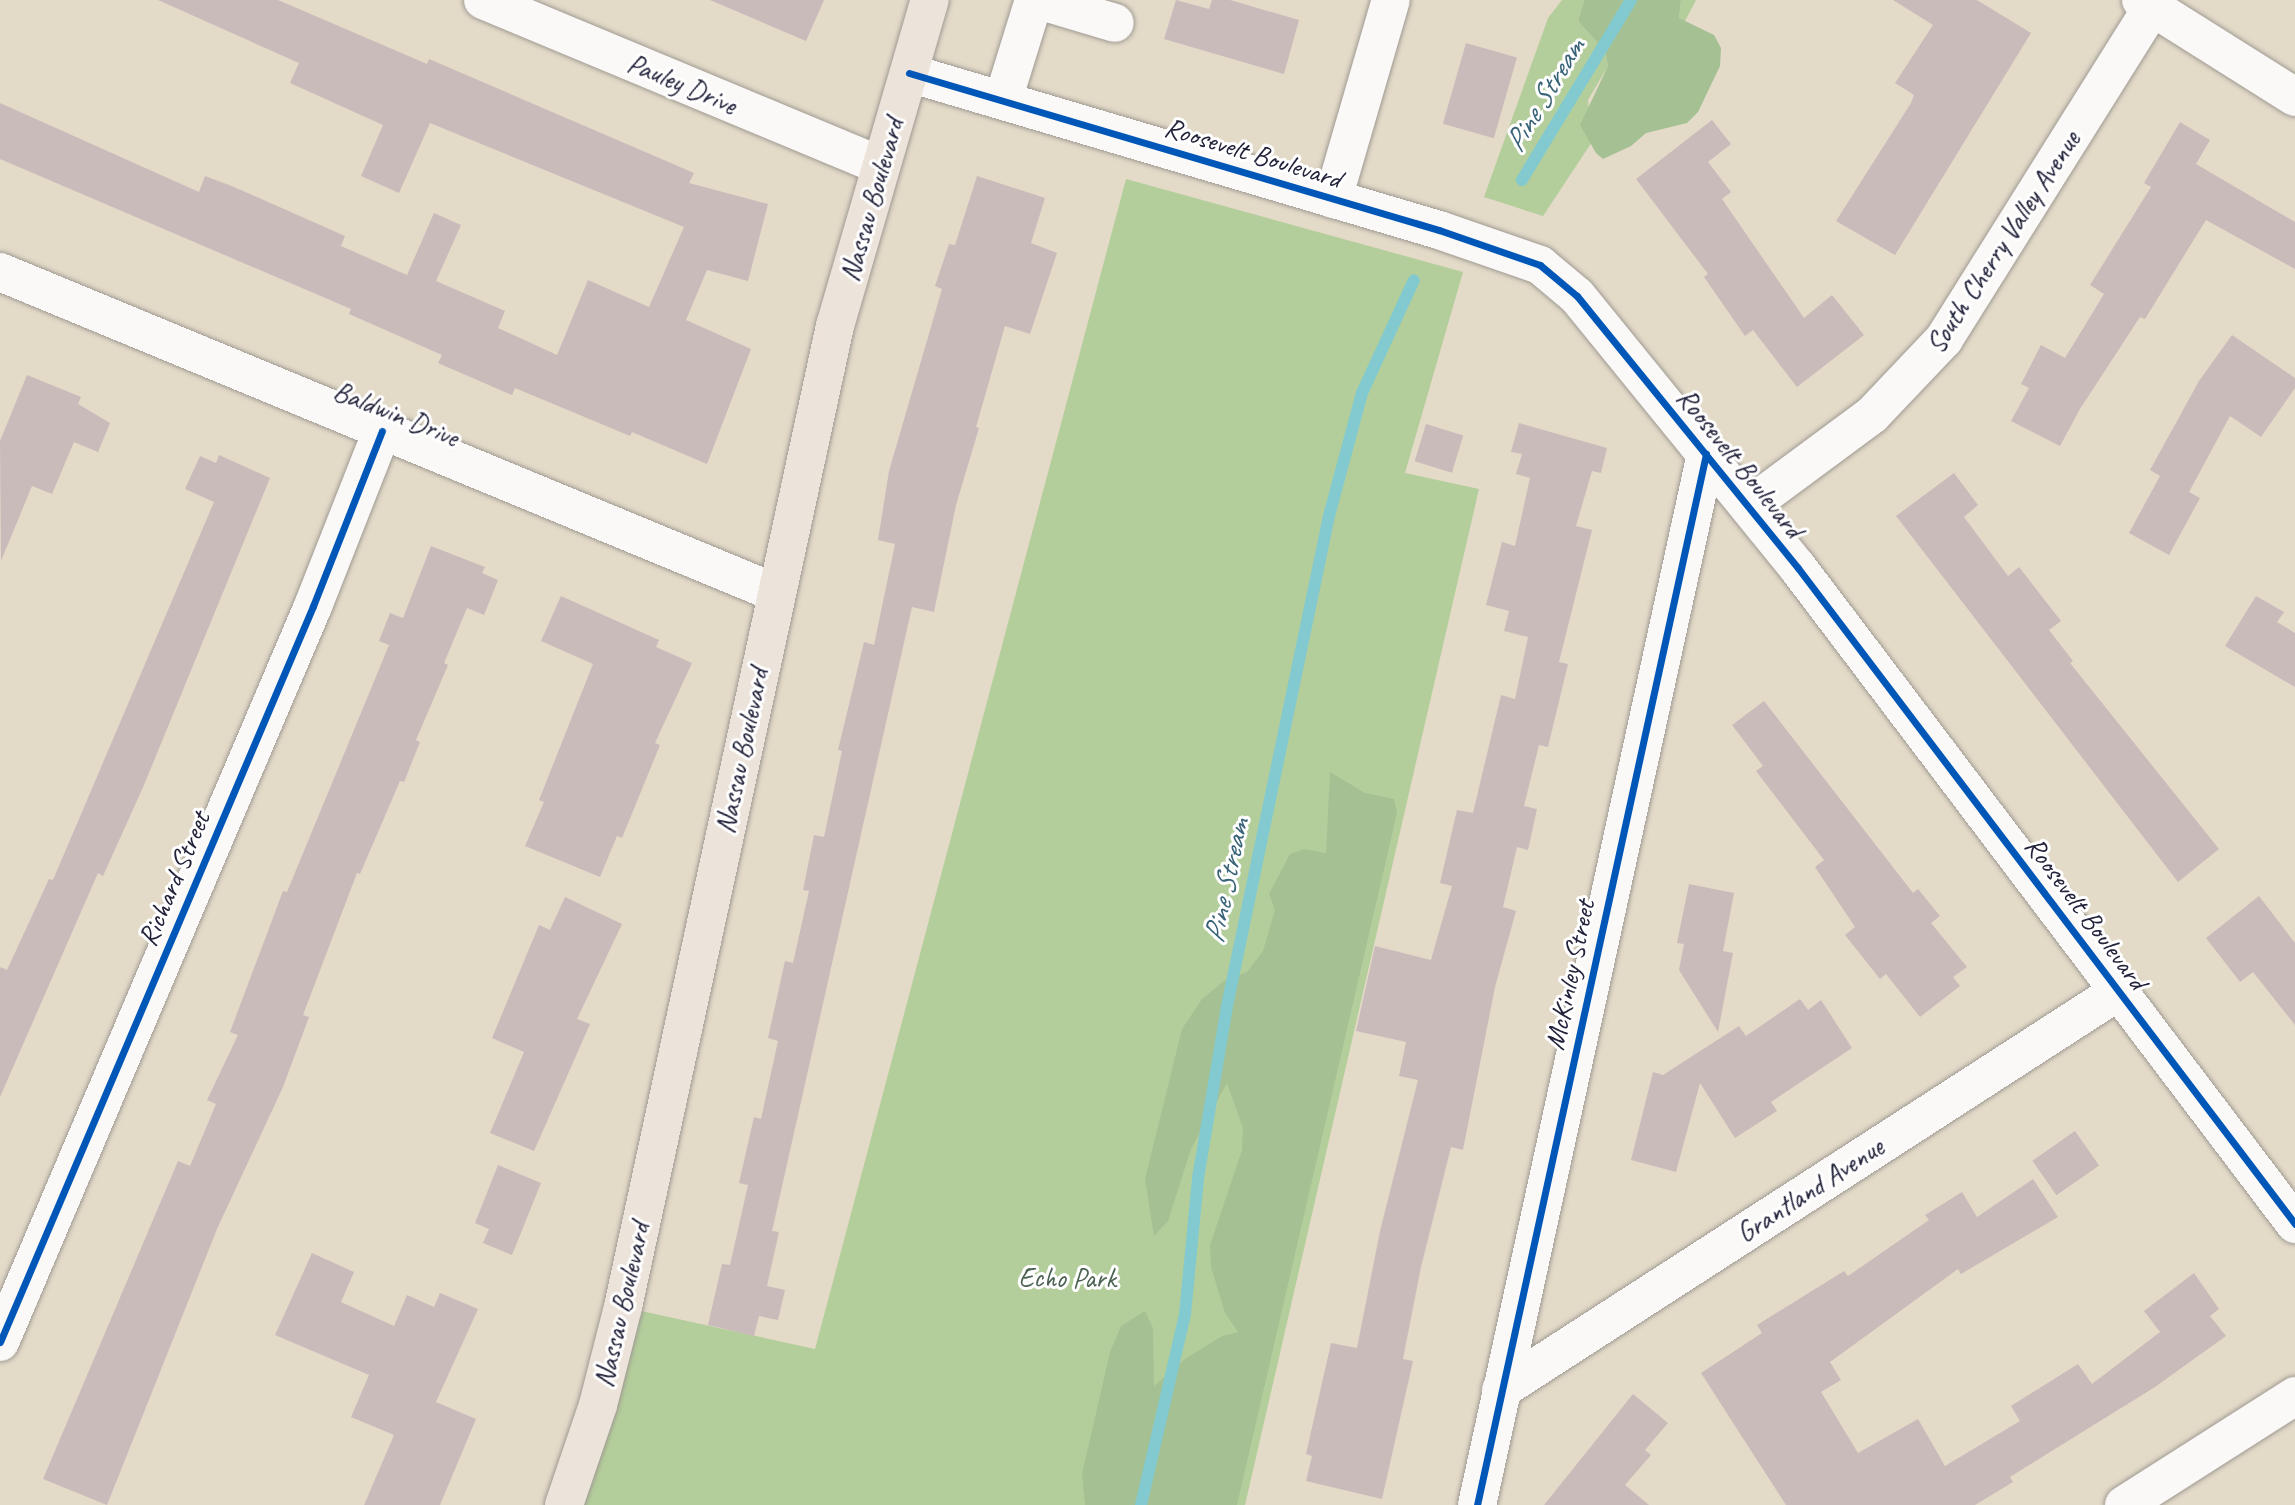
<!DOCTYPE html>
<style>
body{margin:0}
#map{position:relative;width:2295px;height:1505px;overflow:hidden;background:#e3dac8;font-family:Caveat,sans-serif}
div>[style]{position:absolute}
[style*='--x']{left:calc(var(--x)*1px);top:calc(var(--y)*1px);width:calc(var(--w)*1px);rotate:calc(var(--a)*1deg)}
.green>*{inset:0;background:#b4ce9b}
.forest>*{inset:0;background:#a5c093}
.stream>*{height:12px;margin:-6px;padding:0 6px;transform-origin:6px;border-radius:6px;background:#82cacf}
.building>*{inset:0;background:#cabbbb;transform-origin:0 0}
.roads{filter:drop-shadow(0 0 2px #9f9a93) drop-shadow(0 0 2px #9f9a93)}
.minor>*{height:38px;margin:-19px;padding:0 19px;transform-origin:19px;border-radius:19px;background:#fbf9f7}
.major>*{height:38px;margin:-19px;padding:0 19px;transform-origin:19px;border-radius:19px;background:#ece3db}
.cycleway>*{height:7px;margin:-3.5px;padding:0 3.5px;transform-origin:3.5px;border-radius:3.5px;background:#0057b8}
span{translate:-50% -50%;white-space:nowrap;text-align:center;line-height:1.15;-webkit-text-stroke:6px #fff;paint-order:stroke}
.street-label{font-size:28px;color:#22223b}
.park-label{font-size:28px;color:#4d6353}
.water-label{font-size:30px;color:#386277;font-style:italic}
</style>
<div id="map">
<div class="green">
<div style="clip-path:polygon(1562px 0,1584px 0,1578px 21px,1605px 51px,1608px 66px,1588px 100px,1592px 142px,1543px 216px,1484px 197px,1548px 18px)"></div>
<div style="clip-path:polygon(1681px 0,1696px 0,1684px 23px,1679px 17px)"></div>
<div style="clip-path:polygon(1126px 179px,1463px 272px,1405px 473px,1479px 489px,1245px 1505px,564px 1505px,623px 1307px,815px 1349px)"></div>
</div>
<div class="forest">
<div style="clip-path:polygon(1584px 0,1681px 0,1679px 18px,1714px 35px,1721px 48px,1720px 66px,1698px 112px,1687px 123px,1646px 133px,1631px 146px,1603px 159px,1596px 153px,1580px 125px,1608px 66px,1605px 51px,1578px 21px)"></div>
<div style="clip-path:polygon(1330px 772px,1365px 793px,1394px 799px,1397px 813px,1237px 1505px,1085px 1505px,1082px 1474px,1110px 1352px,1121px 1326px,1145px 1311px,1153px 1328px,1154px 1386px,1185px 1359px,1222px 1336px,1238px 1332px,1225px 1313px,1211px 1267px,1210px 1245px,1242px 1150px,1243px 1128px,1227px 1083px,1191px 1149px,1168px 1221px,1154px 1236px,1145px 1179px,1182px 1029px,1202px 999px,1224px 981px,1247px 972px,1263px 951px,1275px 910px,1269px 894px,1290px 854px,1304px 849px,1326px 853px)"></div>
</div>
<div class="stream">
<div style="--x:1522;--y:180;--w:210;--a:-58.8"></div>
<div style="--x:1141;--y:1505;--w:196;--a:-77"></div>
<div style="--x:1185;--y:1314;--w:137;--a:-84.5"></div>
<div style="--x:1198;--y:1178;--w:174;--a:-80.4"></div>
<div style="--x:1227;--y:1006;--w:501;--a:-78.24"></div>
<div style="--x:1329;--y:516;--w:127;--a:-75"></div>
<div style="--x:1362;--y:393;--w:124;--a:-65.3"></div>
</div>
<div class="building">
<div style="clip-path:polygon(158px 0,278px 0,427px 64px,429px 59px,694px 173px,689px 183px,768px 204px,748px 281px,707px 270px,686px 320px,751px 349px,707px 464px,632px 432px,630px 436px,515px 388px,512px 395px,438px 363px,442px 355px,349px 314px,351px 309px,0 159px,0 103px,199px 192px,205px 176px,234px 187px,345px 236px,341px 246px,407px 275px,434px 213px,461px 225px,436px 281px,505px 311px,498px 328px,557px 355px,588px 280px,649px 307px,684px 227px,430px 123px,399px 193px,361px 176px,383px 125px,290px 83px,299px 63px)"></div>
<div style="clip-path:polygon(710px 0,824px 0,806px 41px)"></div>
<div style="clip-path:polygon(1176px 0,1209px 9px,1212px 0,1230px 0,1299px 20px,1284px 74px,1164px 39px)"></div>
<div style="clip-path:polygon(1893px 0,1977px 0,2031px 33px,1895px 255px,1836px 221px,1911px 103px,1914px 95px,1895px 83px,1933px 25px)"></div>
<div style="left:1466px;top:43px;width:53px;height:84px;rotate:16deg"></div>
<div style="clip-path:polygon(1712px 120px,1731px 144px,1708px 162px,1731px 192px,1722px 199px,1804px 318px,1832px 295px,1864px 335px,1797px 387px,1753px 330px,1745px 336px,1704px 277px,1708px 274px,1636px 179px)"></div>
<div style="clip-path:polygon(2180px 122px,2210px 140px,2196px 164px,2295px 222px,2295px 269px,2206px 220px,2145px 319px,2140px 317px,2080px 409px,2060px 446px,2011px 421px,2029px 388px,2021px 384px,2041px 345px,2065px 358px,2104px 294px,2090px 285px,2151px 187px,2144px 183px)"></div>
<div style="clip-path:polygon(977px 176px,1045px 198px,1031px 243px,1057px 253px,1030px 334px,1005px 326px,976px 427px,979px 428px,956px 505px,934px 612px,912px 607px,772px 1231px,779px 1232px,767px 1286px,785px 1290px,778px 1320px,759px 1316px,754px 1336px,708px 1325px,722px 1264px,730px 1265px,748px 1185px,739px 1183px,754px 1117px,761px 1119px,778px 1041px,768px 1038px,785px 961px,793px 963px,809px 891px,803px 890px,814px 835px,824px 837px,842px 751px,838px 750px,864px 642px,874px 645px,895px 544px,878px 540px,889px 471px,942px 289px,935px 286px,949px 244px,955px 245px)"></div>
<div style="clip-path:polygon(2232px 335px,2295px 378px,2295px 388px,2261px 437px,2230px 416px,2189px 492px,2200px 498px,2169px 555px,2129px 533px,2160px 476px,2150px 470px,2199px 381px)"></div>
<div style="clip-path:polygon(27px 375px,81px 397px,78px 404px,110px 423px,98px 452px,74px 442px,52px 494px,32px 486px,1px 561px,0 441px)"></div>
<div style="clip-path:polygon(1519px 423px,1607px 448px,1601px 473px,1592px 471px,1576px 526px,1592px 530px,1559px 662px,1568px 664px,1548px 747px,1539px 745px,1524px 806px,1537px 809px,1528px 850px,1517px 847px,1503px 907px,1516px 911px,1495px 987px,1463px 1150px,1451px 1147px,1421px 1267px,1403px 1359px,1413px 1361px,1382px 1499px,1306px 1481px,1312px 1456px,1306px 1454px,1331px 1343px,1357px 1348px,1380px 1231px,1418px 1080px,1399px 1076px,1406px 1042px,1356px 1031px,1375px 946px,1431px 960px,1452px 886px,1440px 883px,1457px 810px,1473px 813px,1501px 695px,1515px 699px,1528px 637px,1504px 631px,1509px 611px,1486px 605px,1502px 542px,1515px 546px,1530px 478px,1516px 474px,1522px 454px,1511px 452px)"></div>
<div style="left:1426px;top:424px;width:39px;height:39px;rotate:17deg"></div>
<div style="clip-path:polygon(219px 455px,270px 478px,144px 785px,103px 876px,98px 873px,0 1097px,0 967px,7px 970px,49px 879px,53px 880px,214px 502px,185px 489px,200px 456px,216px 463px)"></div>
<div style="clip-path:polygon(1954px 473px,1978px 505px,1964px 517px,2008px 576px,2019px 567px,2061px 621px,2049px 630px,2073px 661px,2070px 663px,2219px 849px,2178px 882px,1896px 516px)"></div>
<div style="clip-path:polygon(431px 546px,485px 567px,482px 573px,498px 580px,484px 615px,467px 608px,444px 663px,448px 665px,416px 740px,420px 742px,404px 782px,400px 781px,360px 874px,357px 873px,303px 1015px,309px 1017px,283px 1087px,217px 1229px,107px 1505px,43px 1479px,178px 1161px,190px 1166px,216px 1104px,207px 1100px,238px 1035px,230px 1032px,283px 891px,287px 892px,389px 645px,379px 641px,390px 613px,403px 618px)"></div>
<div style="clip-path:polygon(561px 596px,659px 640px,656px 647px,692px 663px,655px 743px,660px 745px,622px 838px,617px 836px,600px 877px,525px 846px,544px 802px,539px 800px,593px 664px,541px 641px)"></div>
<div style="clip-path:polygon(2256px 596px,2284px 612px,2277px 622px,2295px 633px,2295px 687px,2225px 646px)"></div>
<div style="clip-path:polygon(1764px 701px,1913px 893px,1918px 889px,1940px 916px,1931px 923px,1967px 967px,1953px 977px,1960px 986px,1920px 1017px,1886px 974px,1880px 979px,1845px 935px,1855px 927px,1815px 867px,1824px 860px,1756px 771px,1763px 766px,1732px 725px)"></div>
<div style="clip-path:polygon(1689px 884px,1734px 893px,1723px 951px,1733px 953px,1718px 1032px,1679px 970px,1684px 944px,1677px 943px)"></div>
<div style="clip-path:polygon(2259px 896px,2295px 943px,2295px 1025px,2253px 972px,2240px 982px,2206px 938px)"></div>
<div style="clip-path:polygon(565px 897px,622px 924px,577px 1019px,590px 1024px,534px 1151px,490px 1133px,524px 1052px,492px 1038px,539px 925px,550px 930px)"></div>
<div style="clip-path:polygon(1800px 999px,1808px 1010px,1821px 1000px,1852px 1048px,1771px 1102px,1777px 1111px,1735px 1138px,1700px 1083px,1676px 1172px,1631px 1160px,1653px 1072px,1663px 1075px,1739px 1026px,1746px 1036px)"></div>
<div style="left:2075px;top:1131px;width:42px;height:52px;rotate:55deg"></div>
<div style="clip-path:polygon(498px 1165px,541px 1183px,512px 1255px,483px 1243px,489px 1229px,475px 1223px)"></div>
<div style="clip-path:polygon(2033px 1179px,2058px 1217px,1961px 1274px,1958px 1269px,1830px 1362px,1841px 1380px,1821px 1392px,1858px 1453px,1918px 1419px,1945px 1466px,2020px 1421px,2011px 1406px,2078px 1364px,2092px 1384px,2160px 1332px,2144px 1311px,2194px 1273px,2219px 1309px,2210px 1316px,2226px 1336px,2155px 1387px,2010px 1477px,2013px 1482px,1975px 1505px,1786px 1505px,1701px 1373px,1762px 1333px,1757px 1325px,1844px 1271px,1848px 1276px,1929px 1220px,1925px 1215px,1962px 1192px,1977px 1217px)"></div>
<div style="clip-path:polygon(312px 1253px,354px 1272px,341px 1302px,394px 1326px,407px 1295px,434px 1307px,440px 1293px,478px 1309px,436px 1402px,476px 1419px,440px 1505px,364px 1505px,394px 1435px,351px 1417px,369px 1375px,275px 1335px)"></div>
<div style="clip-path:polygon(1633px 1394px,1668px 1423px,1645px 1450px,1651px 1455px,1625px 1485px,1649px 1505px,1544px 1505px)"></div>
</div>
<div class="roads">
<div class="minor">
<div style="--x:483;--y:0;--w:431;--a:22.6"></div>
<div style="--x:1038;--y:0;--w:80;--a:16.6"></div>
<div style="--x:2141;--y:0;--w:182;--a:32.2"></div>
<div style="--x:909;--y:73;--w:553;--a:16.5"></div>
<div style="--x:1439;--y:230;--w:107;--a:19.1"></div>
<div style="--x:1540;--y:265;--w:48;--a:40"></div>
<div style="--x:1577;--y:296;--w:350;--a:50.9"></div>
<div style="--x:1798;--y:568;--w:823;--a:52.85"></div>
<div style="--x:1003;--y:100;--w:105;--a:-72.8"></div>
<div style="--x:1333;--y:199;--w:207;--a:-73.8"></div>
<div style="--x:0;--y:272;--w:840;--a:22.47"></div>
<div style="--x:1749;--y:506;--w:153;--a:-36.5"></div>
<div style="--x:1872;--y:415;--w:105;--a:-46.5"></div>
<div style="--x:1944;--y:339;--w:400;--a:-57.9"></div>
<div style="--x:0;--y:1342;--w:800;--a:-66.96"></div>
<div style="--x:313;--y:606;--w:188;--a:-68.5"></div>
<div style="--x:1501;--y:1390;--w:736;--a:-32.85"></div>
<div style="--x:1477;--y:1505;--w:1076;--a:-77.71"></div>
<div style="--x:2124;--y:1505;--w:203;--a:-32.5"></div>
</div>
<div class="major">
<div style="--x:564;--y:1505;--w:106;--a:-71.2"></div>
<div style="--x:598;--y:1405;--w:101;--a:-75.7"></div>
<div style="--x:623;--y:1307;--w:1004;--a:-77.81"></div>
<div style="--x:835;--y:326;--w:340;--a:-73.8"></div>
</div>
</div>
<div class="cycleway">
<div style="--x:909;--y:73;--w:553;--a:16.5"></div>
<div style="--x:1439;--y:230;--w:107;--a:19.1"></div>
<div style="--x:1540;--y:265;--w:48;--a:40"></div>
<div style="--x:1577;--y:296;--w:350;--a:50.9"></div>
<div style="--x:1798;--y:568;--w:823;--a:52.85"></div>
<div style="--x:0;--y:1342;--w:800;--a:-66.96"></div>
<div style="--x:313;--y:606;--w:188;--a:-68.5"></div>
<div style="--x:1477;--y:1505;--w:1076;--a:-77.71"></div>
</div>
<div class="street-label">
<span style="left:682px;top:84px;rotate:23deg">Pauley Drive</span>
<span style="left:1253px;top:153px;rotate:17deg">Roosevelt Boulevard</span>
<span style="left:872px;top:200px;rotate:-74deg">Nassau Boulevard</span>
<span style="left:2003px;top:242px;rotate:-57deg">South Cherry Valley Avenue</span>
<span style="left:396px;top:414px;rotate:22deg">Baldwin Drive</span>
<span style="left:1740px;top:463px;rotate:51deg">Roosevelt Boulevard</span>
<span style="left:742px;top:751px;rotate:-78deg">Nassau Boulevard</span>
<span style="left:174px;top:879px;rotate:-67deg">Richard Street</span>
<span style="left:2086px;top:913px;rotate:53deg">Roosevelt Boulevard</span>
<span style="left:1570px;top:975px;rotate:-78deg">McKinley Street</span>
<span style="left:1810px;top:1190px;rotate:-33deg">Grantland Avenue</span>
<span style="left:622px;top:1305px;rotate:-77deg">Nassau Boulevard</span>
</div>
<div class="park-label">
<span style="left:1067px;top:1278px">Echo Park</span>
</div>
<div class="water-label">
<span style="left:1544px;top:95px;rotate:-59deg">Pine Stream</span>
<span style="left:1226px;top:881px;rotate:-78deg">Pine Stream</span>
</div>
</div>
